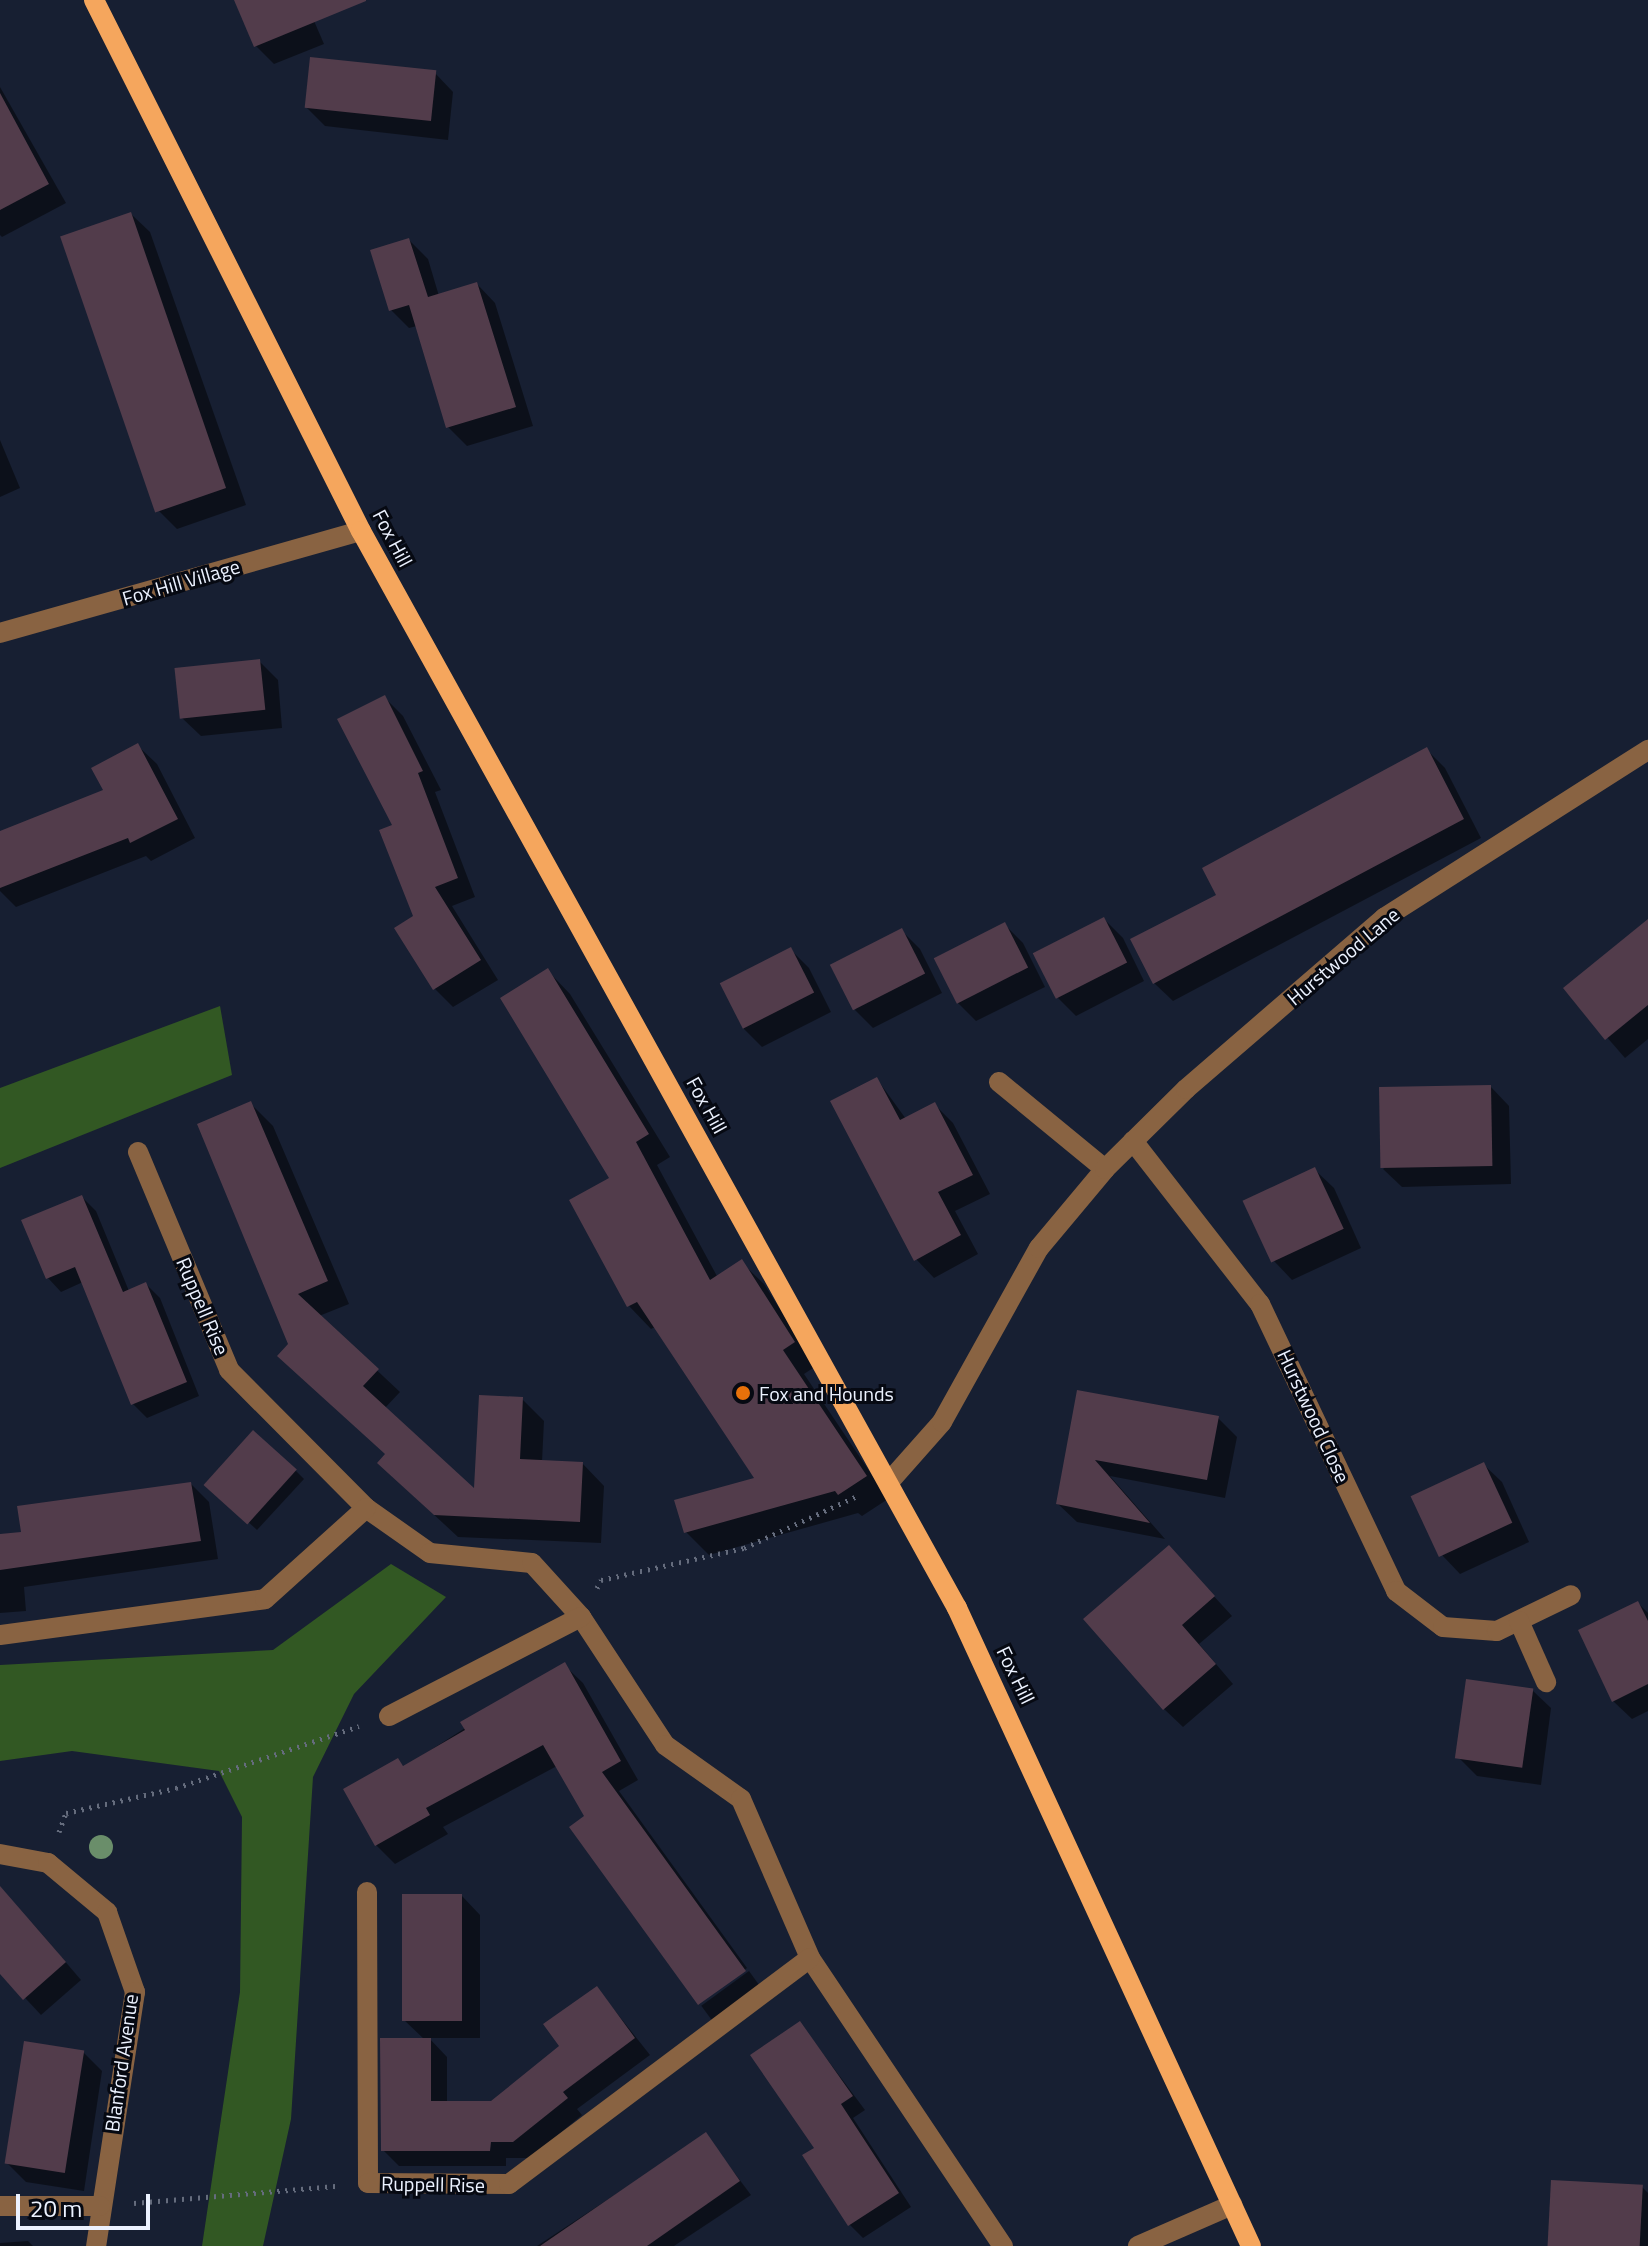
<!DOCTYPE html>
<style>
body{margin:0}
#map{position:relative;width:1648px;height:2246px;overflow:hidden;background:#171f32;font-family:"Titillium Web",sans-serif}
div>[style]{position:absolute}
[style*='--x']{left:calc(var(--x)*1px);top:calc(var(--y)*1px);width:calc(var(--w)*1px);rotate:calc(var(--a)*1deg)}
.forest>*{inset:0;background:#325823}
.shadow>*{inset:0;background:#0007;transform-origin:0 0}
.building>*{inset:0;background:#523c4b;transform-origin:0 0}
.path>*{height:5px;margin-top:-2.5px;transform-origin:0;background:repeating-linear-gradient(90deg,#656c7d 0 2px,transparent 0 8px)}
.minor>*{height:20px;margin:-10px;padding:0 10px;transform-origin:10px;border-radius:10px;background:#896342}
.major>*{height:20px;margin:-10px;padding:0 10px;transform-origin:10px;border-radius:10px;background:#f5a65d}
.trees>*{width:24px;height:24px;margin:-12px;border-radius:50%;background:#6a8e6a}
.dots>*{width:22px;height:22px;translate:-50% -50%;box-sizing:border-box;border:4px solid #060912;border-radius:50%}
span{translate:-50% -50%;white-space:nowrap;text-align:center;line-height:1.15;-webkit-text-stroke:6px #060912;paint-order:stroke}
.street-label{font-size:20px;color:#ecf2ff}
.poi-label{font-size:20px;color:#ecf2ff}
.left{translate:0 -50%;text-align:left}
.scale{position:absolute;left:16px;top:2194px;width:134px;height:36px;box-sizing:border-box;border:4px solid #ecf2ff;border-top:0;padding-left:10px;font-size:24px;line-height:28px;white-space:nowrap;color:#ecf2ff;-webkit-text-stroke:6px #060912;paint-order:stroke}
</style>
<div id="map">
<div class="forest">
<div style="clip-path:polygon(220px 1006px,232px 1075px,0 1168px,0 1088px)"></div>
<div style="clip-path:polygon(391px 1564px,446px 1597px,354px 1694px,313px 1777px,291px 2119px,263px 2246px,202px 2246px,240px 1992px,242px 1817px,219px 1771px,72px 1751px,0 1761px,0 1665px,273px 1650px)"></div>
</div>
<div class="shadow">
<div style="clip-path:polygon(237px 0,305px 0,324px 44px,274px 64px,256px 46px)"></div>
<div style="clip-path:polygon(435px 73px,453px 92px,448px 140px,325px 126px,306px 107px)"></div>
<div style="clip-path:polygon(0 87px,66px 203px,2px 237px,0 235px)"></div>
<div style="clip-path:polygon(131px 214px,150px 232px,246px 505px,177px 529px,158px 510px)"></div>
<div style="clip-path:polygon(409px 240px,428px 259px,439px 296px,477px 284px,495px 303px,533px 426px,467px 446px,448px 427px,417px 326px,409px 328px,391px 310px)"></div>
<div style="clip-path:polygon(0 440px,20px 488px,0 497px)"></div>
<div style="clip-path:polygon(259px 661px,278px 680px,282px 728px,201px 736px,182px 718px)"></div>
<div style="clip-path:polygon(384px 697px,403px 716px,441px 790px,435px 792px,475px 897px,452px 906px,498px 980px,453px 1007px,435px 989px,395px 826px)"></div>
<div style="clip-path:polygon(138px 746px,157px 764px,195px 838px,151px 861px,146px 856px,16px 907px,0 891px,0 833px,106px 792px)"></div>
<div style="clip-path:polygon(1426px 749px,1445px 768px,1481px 838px,1173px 1001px,1154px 983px,1219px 896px)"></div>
<div style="clip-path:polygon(1104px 919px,1123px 938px,1144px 981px,1076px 1016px,1057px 997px)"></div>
<div style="clip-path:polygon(1648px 922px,1648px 1039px,1625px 1058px,1565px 989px)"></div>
<div style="clip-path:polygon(1004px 924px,1023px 943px,1045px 987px,976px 1021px,957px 1002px)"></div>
<div style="clip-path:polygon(902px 931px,920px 949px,942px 993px,873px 1028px,855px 1010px)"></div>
<div style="clip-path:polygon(790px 949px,809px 968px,831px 1012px,762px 1047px,743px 1028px)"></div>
<div style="clip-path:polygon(548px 971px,570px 994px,670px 1157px,657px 1165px,718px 1278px,741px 1262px,764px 1284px,816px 1366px,804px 1374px,888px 1499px,862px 1516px,858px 1513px,709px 1555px,686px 1532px,757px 1479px,655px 1327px,651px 1329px,629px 1306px,612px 1179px)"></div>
<div style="clip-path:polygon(877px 1079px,906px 1119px,934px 1104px,953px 1123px,990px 1194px,955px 1211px,978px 1254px,934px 1278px,916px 1259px)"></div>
<div style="clip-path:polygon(1491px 1087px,1509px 1106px,1511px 1184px,1402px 1187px,1383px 1169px)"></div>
<div style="clip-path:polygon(251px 1104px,273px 1126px,349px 1304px,319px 1316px,400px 1392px,384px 1409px,476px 1492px,522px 1399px,544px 1421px,542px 1462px,582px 1463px,604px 1486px,601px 1543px,458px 1537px,402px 1485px,387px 1455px,290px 1345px)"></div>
<div style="clip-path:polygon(1315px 1170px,1334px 1188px,1361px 1248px,1292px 1280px,1274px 1261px)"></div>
<div style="clip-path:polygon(82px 1197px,96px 1211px,129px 1291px,146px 1284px,160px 1298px,199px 1396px,147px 1418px,133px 1404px,83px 1282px,61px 1292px,48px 1278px)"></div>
<div style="clip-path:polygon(1079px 1392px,1218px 1418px,1237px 1437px,1225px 1498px,1110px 1476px,1165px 1539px,1077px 1522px,1058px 1504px)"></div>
<div style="clip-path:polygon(1483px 1464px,1502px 1482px,1529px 1542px,1460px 1574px,1442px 1555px)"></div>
<div style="clip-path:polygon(295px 1470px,304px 1479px,257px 1530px,215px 1492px)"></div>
<div style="clip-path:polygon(191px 1484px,209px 1502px,218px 1559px,24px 1587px,26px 1611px,0 1613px,0 1536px,23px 1534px)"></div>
<div style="clip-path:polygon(1169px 1547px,1232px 1616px,1199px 1644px,1233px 1684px,1183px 1727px,1164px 1709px)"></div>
<div style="clip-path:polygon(1638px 1603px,1648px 1613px,1648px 1711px,1632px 1719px,1613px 1701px)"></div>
<div style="clip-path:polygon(564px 1665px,583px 1683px,638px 1780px,619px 1791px,747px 1968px,699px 2001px,557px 1766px,443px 1827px,448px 1834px,395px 1864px,376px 1845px,398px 1761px,404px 1767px)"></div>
<div style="clip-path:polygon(1532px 1690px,1551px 1708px,1541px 1785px,1477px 1776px,1458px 1757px)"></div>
<div style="clip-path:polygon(462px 1896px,480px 1915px,480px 2038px,429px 2038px,447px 2057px,447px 2103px,492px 2103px,562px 2046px,597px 1988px,650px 2055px,577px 2109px,582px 2115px,530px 2158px,506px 2158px,506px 2166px,399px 2166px,383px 2150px,425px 2040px,404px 2020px)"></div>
<div style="clip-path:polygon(0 1910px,33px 1924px,81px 1980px,41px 2015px,0 1971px)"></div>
<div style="left:749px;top:1971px;width:24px;height:59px;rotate:54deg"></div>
<div style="clip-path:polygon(800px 2023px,865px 2110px,853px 2118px,911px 2207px,863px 2238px,850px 2225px,817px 2148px)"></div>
<div style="clip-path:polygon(83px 2052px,102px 2071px,84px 2191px,26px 2182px,8px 2164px)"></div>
<div style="clip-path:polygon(706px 2135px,751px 2195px,674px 2246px,537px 2246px)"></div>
<div style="clip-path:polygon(1642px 2187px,1648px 2193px,1648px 2246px,1550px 2246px)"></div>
<div style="clip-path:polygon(28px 2241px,33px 2246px,0 2246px,0 2243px)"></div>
</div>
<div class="building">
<div style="clip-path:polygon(234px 0,366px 0,366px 1px,254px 47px)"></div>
<div style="left:310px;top:57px;width:127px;height:51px;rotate:6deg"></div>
<div style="clip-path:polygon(0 93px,49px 184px,0 210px)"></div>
<div style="left:131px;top:212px;width:292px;height:75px;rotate:71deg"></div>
<div style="clip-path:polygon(409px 238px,428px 297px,477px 282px,516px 407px,446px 428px,409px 305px,389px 311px,370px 250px)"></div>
<div style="left:260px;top:659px;width:51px;height:86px;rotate:84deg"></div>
<div style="clip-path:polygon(385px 695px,423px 771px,418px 773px,458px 878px,435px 887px,481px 960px,433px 990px,394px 928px,413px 916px,379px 830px,392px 825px,337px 719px)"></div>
<div style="clip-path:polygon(138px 743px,178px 819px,130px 843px,128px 838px,0 888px,0 831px,103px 790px,91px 768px)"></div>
<div style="clip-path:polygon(1427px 747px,1464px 819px,1153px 984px,1130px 939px,1216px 895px,1202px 868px)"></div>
<div style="left:1104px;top:917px;width:51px;height:80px;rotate:63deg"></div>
<div style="clip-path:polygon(1648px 919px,1648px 1005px,1605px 1040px,1563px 988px)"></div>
<div style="left:1005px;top:922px;width:51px;height:80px;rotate:63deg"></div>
<div style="left:902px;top:928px;width:51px;height:81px;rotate:63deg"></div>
<div style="left:791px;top:947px;width:51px;height:80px;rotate:63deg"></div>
<div style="clip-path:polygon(548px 968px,649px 1134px,636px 1142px,710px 1280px,742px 1259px,795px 1342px,783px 1350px,867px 1476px,838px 1495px,835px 1491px,684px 1533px,674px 1500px,754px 1478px,637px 1302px,627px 1307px,569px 1200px,609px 1178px,500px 998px)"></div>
<div style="clip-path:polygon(877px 1077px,900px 1120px,935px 1102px,973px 1175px,938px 1192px,961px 1235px,914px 1261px,830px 1101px)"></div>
<div style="left:1491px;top:1085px;width:81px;height:112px;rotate:89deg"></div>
<div style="clip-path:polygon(251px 1101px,328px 1281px,298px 1294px,379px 1369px,363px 1386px,474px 1488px,479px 1395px,523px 1397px,520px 1459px,583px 1462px,580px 1522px,434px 1515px,377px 1463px,385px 1454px,277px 1356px,288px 1344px,197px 1124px)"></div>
<div style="left:1315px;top:1167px;width:68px;height:80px;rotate:65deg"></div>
<div style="clip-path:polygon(82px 1195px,123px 1292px,146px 1282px,187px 1382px,131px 1405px,75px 1267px,46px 1279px,21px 1220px)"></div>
<div style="clip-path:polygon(1077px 1390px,1219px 1416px,1207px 1480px,1095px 1460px,1150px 1523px,1056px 1504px)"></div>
<div style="left:253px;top:1430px;width:59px;height:74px;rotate:42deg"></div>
<div style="left:1484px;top:1462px;width:67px;height:81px;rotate:65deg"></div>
<div style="clip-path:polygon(191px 1482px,201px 1541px,0 1570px,0 1534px,21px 1532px,17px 1506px)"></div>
<div style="clip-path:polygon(1169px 1545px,1215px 1596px,1182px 1625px,1216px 1664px,1163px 1710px,1083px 1619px)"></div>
<div style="clip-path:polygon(1638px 1601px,1648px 1621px,1648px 1684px,1612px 1702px,1578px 1630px)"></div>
<div style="clip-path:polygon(565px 1662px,621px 1761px,602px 1772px,746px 1971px,698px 2005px,569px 1827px,584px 1816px,543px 1745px,426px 1808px,430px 1815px,375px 1846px,343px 1789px,398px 1758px,403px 1766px,465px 1730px,460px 1722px)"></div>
<div style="left:1466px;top:1679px;width:68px;height:80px;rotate:8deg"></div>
<div style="clip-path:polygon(0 1886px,66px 1962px,23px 2000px,0 1974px)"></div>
<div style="left:402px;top:1894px;width:60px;height:127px"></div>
<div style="clip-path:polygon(597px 1986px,635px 2038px,563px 2092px,568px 2098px,513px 2142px,491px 2142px,490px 2151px,381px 2151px,380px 2038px,431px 2038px,431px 2101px,491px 2101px,559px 2046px,543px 2024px)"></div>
<div style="clip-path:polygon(800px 2021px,853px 2096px,841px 2104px,899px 2193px,848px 2226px,802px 2155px,814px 2148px,750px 2055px)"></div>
<div style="left:24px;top:2041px;width:61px;height:124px;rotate:9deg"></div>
<div style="clip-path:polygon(706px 2132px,740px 2181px,647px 2246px,540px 2246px)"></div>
<div style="left:1551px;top:2180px;width:92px;height:66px;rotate:3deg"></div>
</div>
<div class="path">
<div style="--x:597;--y:1588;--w:9;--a:-63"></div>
<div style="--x:601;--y:1580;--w:147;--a:-12.6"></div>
<div style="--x:744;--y:1548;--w:127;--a:-24.7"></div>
<div style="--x:59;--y:1832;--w:20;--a:-70"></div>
<div style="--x:66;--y:1813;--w:113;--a:-12.8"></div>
<div style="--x:176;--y:1788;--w:193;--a:-18.7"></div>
<div style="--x:134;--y:2203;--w:202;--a:-4.8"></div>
</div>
<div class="minor">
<div style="--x:0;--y:633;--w:375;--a:-15.8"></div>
<div style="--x:999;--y:1082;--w:137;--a:39.4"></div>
<div style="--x:1133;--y:1141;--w:207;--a:52.1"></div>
<div style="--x:1260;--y:1304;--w:318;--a:64.6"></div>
<div style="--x:1396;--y:1591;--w:59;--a:37.5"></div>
<div style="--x:1443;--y:1627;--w:54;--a:4.2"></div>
<div style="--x:1497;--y:1631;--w:82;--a:-25.9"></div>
<div style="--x:138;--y:1152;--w:236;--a:67.3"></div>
<div style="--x:229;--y:1370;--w:194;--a:45.2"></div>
<div style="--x:366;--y:1508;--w:78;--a:35.1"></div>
<div style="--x:430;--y:1553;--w:102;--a:5.6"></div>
<div style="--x:532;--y:1563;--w:73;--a:47.8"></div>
<div style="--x:581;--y:1617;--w:153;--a:56.7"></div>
<div style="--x:665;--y:1745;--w:93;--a:35.4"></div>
<div style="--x:741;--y:1799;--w:173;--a:66.5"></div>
<div style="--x:810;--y:1958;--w:347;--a:56.2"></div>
<div style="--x:889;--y:1482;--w:80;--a:-48.5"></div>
<div style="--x:942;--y:1422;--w:199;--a:-60.9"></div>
<div style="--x:1039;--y:1248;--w:103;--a:-50.1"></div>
<div style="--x:1105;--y:1169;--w:114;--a:-44.6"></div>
<div style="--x:1186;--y:1089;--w:262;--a:-40.8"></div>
<div style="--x:1384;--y:918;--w:313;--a:-32.5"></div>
<div style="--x:1519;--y:1621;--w:67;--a:66.1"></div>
<div style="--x:0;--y:1635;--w:267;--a:-7.7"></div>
<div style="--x:265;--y:1599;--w:136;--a:-42"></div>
<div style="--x:389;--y:1716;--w:216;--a:-27.3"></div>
<div style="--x:0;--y:1854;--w:49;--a:10.6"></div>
<div style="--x:48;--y:1863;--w:77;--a:39.7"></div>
<div style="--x:107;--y:1912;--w:85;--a:70.7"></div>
<div style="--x:135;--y:1992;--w:257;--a:98.7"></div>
<div style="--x:367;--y:1892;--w:291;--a:89.8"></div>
<div style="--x:368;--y:2183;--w:141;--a:0.4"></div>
<div style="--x:509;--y:2184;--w:376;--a:-36.9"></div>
<div style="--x:0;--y:2206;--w:100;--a:0"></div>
<div style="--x:1138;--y:2246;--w:103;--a:-23.6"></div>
</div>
<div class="major">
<div style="--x:94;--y:0;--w:594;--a:63.31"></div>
<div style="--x:361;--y:531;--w:1231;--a:61.04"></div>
<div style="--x:957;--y:1608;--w:702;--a:65.26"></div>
</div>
<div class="trees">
<div style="left:101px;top:1847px"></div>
</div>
<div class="dots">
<div style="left:743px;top:1393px;background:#e8710a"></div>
</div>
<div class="street-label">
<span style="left:393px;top:538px;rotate:62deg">Fox Hill</span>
<span style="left:181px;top:582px;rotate:-16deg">Fox Hill Village</span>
<span style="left:1343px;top:956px;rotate:-40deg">Hurstwood Lane</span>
<span style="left:707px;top:1105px;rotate:61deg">Fox Hill</span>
<span style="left:203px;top:1306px;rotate:67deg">Ruppell Rise</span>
<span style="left:1314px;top:1416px;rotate:65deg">Hurstwood Close</span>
<span style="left:1016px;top:1675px;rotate:64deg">Fox Hill</span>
<span style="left:121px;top:2063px;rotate:-82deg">Blanford Avenue</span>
<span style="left:433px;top:2184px;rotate:1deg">Ruppell Rise</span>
</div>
<div class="poi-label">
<span class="left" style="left:759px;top:1393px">Fox and Hounds</span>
</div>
<div class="scale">20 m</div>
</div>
